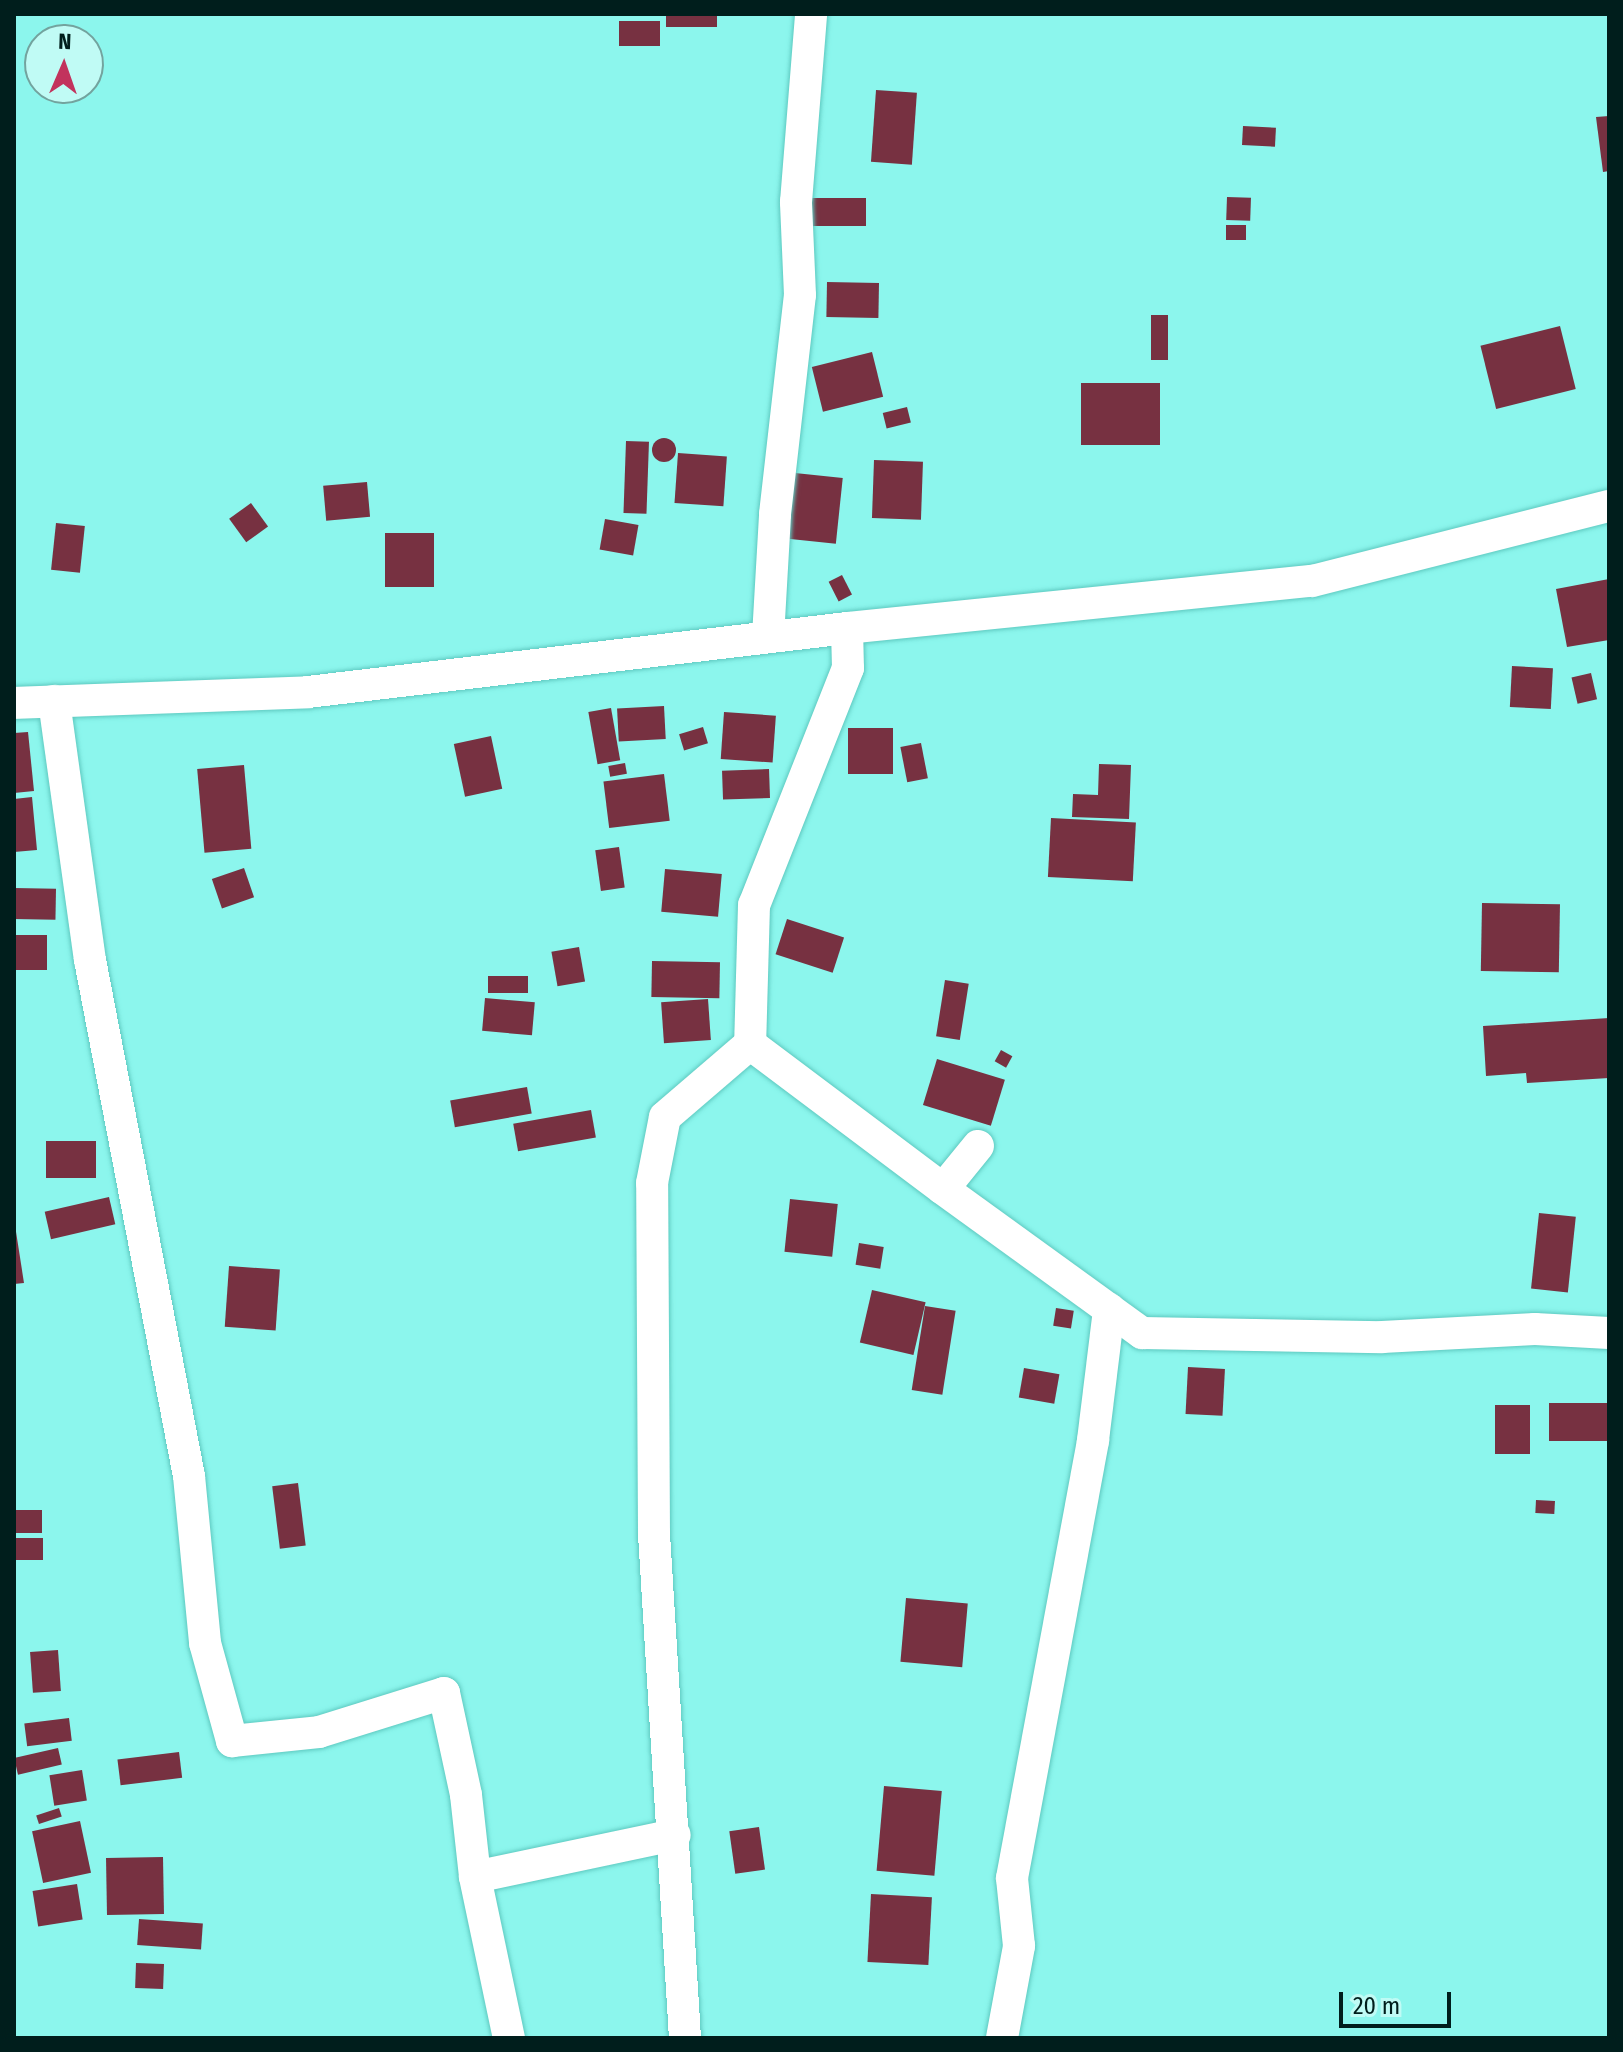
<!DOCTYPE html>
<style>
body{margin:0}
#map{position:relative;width:1623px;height:2052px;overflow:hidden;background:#8cf6ed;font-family:"Fira Sans Condensed",sans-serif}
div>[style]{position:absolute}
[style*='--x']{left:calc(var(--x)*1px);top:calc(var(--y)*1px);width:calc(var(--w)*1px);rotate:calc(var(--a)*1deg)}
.building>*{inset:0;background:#773141;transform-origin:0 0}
.round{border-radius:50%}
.roads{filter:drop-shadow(0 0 2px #5ec9c0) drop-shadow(0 0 2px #5ec9c0)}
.street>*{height:32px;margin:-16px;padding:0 16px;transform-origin:16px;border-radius:16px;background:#fff}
span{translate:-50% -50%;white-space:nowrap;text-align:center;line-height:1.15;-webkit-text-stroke:8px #c0fbf5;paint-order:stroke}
.frame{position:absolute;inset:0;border:16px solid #001e1c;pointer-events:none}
.north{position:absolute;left:24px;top:24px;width:80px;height:80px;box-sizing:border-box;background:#c0fbf5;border:2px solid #73a39e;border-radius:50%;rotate:2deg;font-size:22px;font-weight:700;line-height:32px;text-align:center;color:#001e1c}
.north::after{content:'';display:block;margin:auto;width:28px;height:36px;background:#c2335d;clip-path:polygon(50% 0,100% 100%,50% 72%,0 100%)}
.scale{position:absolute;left:1339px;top:1992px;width:112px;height:36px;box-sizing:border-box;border:4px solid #001e1c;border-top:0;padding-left:10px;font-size:24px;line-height:28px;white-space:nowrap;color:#001e1c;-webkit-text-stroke:6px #c0fbf5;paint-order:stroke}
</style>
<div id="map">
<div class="building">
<div style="left:666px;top:14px;width:51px;height:13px"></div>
<div style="left:619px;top:21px;width:41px;height:25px"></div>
<div style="left:876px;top:90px;width:41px;height:72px;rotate:4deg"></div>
<div style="clip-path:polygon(1609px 116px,1609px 171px,1603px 172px,1596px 117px)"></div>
<div style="left:1243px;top:126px;width:33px;height:19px;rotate:3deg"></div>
<div style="left:1227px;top:197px;width:24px;height:23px;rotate:2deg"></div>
<div style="left:812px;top:198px;width:54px;height:28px"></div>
<div style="left:1226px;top:225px;width:20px;height:15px"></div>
<div style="left:827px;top:282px;width:52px;height:35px;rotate:1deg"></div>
<div style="left:1151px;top:315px;width:17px;height:45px"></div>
<div style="left:1560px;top:326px;width:65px;height:82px;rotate:76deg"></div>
<div style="left:872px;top:352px;width:46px;height:62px;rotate:76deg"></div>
<div style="left:1081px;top:383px;width:79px;height:62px"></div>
<div style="left:907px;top:407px;width:16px;height:25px;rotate:76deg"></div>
<div class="round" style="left:652px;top:438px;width:24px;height:24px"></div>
<div style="left:626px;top:441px;width:23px;height:72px;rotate:2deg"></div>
<div style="left:678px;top:453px;width:49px;height:50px;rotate:4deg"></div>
<div style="left:874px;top:460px;width:49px;height:58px;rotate:2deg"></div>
<div style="left:795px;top:473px;width:48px;height:66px;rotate:6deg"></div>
<div style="left:367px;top:482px;width:35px;height:44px;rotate:85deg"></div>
<div style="left:251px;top:503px;width:29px;height:27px;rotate:54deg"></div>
<div style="left:605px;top:519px;width:34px;height:31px;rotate:10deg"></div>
<div style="left:56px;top:523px;width:29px;height:47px;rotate:6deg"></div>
<div style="left:434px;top:533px;width:54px;height:49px;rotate:90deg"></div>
<div style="left:842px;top:575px;width:22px;height:15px;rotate:63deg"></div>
<div style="clip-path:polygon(1609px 579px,1609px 640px,1567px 647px,1556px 589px)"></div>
<div style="left:1512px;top:666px;width:41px;height:41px;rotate:3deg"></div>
<div style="left:1591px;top:673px;width:27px;height:20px;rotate:77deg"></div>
<div style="left:664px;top:706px;width:33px;height:47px;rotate:87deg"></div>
<div style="left:611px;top:708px;width:53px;height:23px;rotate:80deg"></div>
<div style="left:724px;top:712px;width:52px;height:47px;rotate:4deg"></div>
<div style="left:703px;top:727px;width:17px;height:25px;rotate:73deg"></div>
<div style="left:848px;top:728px;width:45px;height:46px"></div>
<div style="clip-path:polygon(28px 732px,34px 791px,14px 793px,14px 733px)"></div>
<div style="left:491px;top:736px;width:54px;height:38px;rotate:78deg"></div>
<div style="left:921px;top:743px;width:36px;height:21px;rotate:79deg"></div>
<div style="left:625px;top:763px;width:11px;height:17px;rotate:80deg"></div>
<div style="clip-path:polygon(1099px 764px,1131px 765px,1129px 819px,1072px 817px,1073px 794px,1098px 795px)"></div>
<div style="left:244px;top:765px;width:84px;height:47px;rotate:85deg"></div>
<div style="left:769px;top:769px;width:29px;height:47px;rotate:88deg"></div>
<div style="left:664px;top:774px;width:47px;height:61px;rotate:83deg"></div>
<div style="clip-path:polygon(32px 797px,37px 850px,14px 852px,14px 799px)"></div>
<div style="left:1051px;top:818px;width:85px;height:59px;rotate:3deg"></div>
<div style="left:619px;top:847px;width:41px;height:24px;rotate:82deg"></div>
<div style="left:244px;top:868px;width:31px;height:34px;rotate:71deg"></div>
<div style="left:665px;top:869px;width:57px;height:43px;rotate:5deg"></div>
<div style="left:14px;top:888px;width:42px;height:31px;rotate:1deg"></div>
<div style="left:1482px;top:903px;width:78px;height:68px;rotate:1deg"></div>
<div style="left:787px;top:919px;width:60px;height:37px;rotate:18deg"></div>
<div style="left:14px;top:935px;width:33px;height:35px"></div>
<div style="left:579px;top:947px;width:35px;height:28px;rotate:80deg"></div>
<div style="left:652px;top:961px;width:68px;height:36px;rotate:1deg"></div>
<div style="left:528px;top:976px;width:17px;height:40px;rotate:90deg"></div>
<div style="left:945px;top:980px;width:24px;height:57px;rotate:9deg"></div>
<div style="left:485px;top:998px;width:50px;height:33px;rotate:5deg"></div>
<div style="left:708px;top:999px;width:41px;height:47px;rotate:86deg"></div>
<div style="clip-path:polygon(1609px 1018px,1609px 1078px,1527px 1083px,1526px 1073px,1486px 1076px,1483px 1026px)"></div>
<div style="left:1001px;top:1050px;width:13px;height:13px;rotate:29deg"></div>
<div style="left:937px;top:1059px;width:71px;height:48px;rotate:17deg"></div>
<div style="left:527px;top:1087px;width:27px;height:78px;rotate:80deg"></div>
<div style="left:591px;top:1110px;width:28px;height:79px;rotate:80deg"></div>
<div style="left:46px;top:1141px;width:50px;height:37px"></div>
<div style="left:109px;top:1197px;width:28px;height:66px;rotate:77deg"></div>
<div style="left:790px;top:1199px;width:48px;height:53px;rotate:6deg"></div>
<div style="left:1539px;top:1213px;width:37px;height:76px;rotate:6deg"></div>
<div style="clip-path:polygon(14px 1219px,24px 1283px,14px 1284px)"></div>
<div style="left:859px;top:1243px;width:25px;height:22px;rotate:9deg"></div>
<div style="left:229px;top:1266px;width:51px;height:61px;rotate:4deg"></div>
<div style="left:872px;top:1290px;width:55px;height:54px;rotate:13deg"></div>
<div style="left:925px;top:1306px;width:31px;height:85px;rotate:9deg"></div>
<div style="left:1056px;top:1308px;width:18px;height:18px;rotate:9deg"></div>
<div style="left:1188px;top:1367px;width:37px;height:47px;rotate:3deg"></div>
<div style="left:1024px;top:1368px;width:36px;height:30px;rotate:10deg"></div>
<div style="left:1549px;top:1403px;width:60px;height:38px"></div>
<div style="left:1495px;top:1405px;width:35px;height:49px"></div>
<div style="left:298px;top:1483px;width:63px;height:26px;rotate:83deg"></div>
<div style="left:1536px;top:1500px;width:19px;height:13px;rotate:3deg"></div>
<div style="left:14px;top:1510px;width:28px;height:23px"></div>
<div style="left:14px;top:1538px;width:29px;height:22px"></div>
<div style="left:906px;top:1598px;width:62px;height:64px;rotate:5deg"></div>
<div style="left:58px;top:1650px;width:41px;height:28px;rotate:86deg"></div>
<div style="left:69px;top:1718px;width:23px;height:45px;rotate:83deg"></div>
<div style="left:58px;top:1748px;width:17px;height:45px;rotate:77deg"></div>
<div style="left:179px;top:1752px;width:26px;height:62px;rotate:83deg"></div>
<div style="left:82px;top:1770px;width:31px;height:33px;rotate:81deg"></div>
<div style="left:884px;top:1786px;width:58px;height:85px;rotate:5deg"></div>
<div style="left:59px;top:1808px;width:9px;height:24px;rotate:72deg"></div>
<div style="left:80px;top:1821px;width:53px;height:49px;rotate:78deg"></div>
<div style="left:759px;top:1827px;width:43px;height:30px;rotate:82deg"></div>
<div style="left:163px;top:1857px;width:57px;height:57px;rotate:89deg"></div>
<div style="left:77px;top:1884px;width:36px;height:45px;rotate:81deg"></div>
<div style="left:871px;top:1894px;width:61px;height:68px;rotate:3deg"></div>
<div style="left:139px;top:1919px;width:64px;height:26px;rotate:4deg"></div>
<div style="left:136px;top:1963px;width:28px;height:25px;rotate:2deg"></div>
</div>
<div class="roads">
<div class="street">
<div style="--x:847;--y:628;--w:40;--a:88.6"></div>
<div style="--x:848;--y:668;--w:255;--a:111.6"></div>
<div style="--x:754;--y:905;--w:139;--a:91.6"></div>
<div style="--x:750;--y:1044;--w:241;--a:36.9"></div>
<div style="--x:768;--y:637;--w:123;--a:-86.7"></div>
<div style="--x:775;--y:514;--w:220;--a:-83.5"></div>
<div style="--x:800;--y:295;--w:93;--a:-92.5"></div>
<div style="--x:796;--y:202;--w:189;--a:-85.4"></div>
<div style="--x:54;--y:701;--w:261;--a:82.1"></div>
<div style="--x:90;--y:960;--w:525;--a:79.14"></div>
<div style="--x:189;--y:1476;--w:168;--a:84.5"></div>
<div style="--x:205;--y:1643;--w:102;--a:74.6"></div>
<div style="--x:232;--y:1741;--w:87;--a:-5.9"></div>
<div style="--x:319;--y:1732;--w:131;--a:-17.3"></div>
<div style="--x:444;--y:1693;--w:104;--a:77.8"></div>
<div style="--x:466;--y:1795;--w:82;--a:83.7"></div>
<div style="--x:475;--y:1877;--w:204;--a:-11.9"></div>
<div style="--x:14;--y:703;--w:294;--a:-2.1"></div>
<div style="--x:308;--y:692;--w:543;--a:-6.77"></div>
<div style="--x:847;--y:628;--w:467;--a:-5.8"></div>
<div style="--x:1312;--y:581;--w:306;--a:-14.2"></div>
<div style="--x:978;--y:1146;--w:55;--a:129.1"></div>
<div style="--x:943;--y:1189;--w:246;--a:35.9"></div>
<div style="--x:1142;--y:1333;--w:240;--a:1"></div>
<div style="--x:1382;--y:1337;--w:153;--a:-3"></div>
<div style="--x:1535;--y:1329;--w:74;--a:3.1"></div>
<div style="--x:475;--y:1877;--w:165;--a:78.1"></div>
<div style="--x:685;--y:2038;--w:505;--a:-93.52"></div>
<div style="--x:654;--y:1534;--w:351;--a:-90.3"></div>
<div style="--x:652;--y:1183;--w:67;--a:-78.9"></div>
<div style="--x:665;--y:1117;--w:112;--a:-40.7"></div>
<div style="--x:1002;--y:2038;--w:94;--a:-79.5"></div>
<div style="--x:1019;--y:1946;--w:68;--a:-95.9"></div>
<div style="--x:1012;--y:1878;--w:445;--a:-79.5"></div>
<div style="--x:1093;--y:1440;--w:132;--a:-83"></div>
</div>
</div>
<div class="frame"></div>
<div class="north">N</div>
<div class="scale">20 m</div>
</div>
